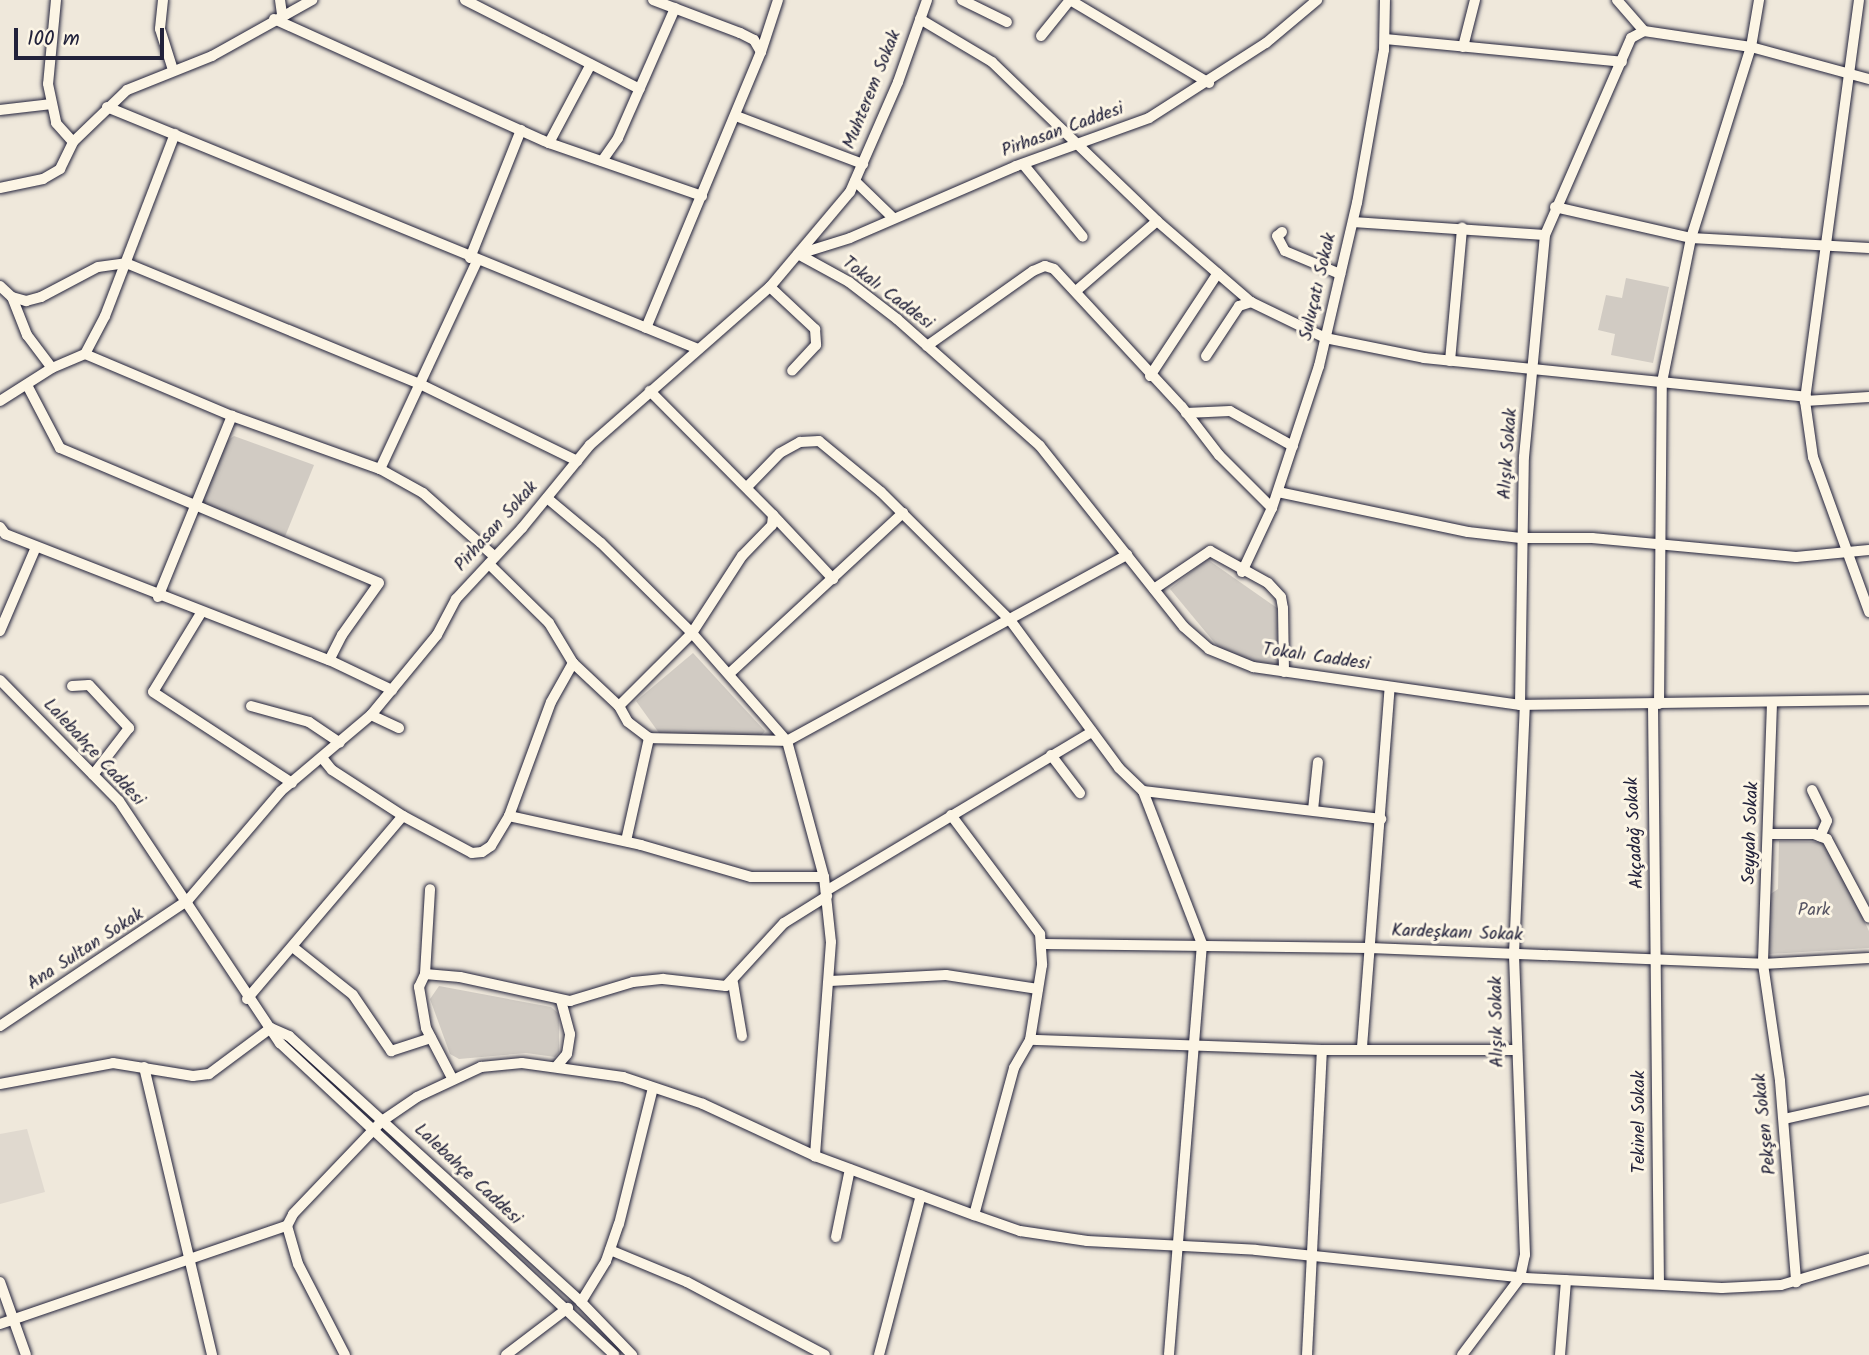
<!DOCTYPE html>
<meta charset="utf-8">
<style>
body{margin:0}
#map{position:relative;width:1869px;height:1355px;overflow:hidden;background:#efe8db;font-family:Kalam,sans-serif}
div>[style]{position:absolute}
[style*='--x']{left:calc(var(--x)*1px);top:calc(var(--y)*1px);width:calc(var(--w)*1px);rotate:calc(var(--a)*1deg)}
.built>*{inset:0;background:#e0d9cf}
.green>*{inset:0;background:#d1cbc3}
.roads{filter:drop-shadow(0 0 2px #22223b) drop-shadow(0 0 2px #22223b)}
.minor>*{height:10px;margin:-5px;padding:0 5px;transform-origin:5px;border-radius:5px;background:#fcf5e5}
span{translate:-50% -50%;white-space:nowrap;text-align:center;line-height:1.15;-webkit-text-stroke:6px #fcf5e5;paint-order:stroke}
.street-label{font-size:18px;color:#22223b}
.park-label{font-size:18px;color:#575564}
.scale{position:absolute;left:14px;top:28px;width:150px;height:32px;box-sizing:border-box;border:4px solid #22223b;border-top:0;padding-left:9px;font-size:21px;line-height:24px;white-space:nowrap;color:#22223b;-webkit-text-stroke:5px #fcf5e5;paint-order:stroke}
</style>
<div id="map">
<div class="built">
<div style="clip-path:polygon(27px 1129px,45px 1192px,0 1204px,0 1134px)"></div>
</div>
<div class="green">
<div style="clip-path:polygon(1626px 278px,1669px 287px,1653px 363px,1611px 355px,1615px 334px,1598px 330px,1606px 295px,1622px 298px)"></div>
<div style="clip-path:polygon(234px 436px,314px 465px,284px 539px,206px 508px,203px 501px,227px 441px)"></div>
<div style="clip-path:polygon(1207px 559px,1277px 608px,1278px 664px,1249px 661px,1219px 648px,1170px 589px)"></div>
<div style="clip-path:polygon(693px 653px,765px 731px,760px 737px,659px 733px,636px 701px)"></div>
<div style="clip-path:polygon(1779px 841px,1826px 842px,1869px 931px,1869px 948px,1769px 954px,1769px 895px,1778px 889px)"></div>
<div style="clip-path:polygon(439px 986px,551px 1007px,559px 1014px,559px 1052px,555px 1057px,526px 1053px,459px 1059px,450px 1054px,430px 999px)"></div>
</div>
<div class="roads">
<div class="minor">
<div style="--x:56;--y:0;--w:84;--a:95.4"></div>
<div style="--x:48;--y:84;--w:40;--a:78"></div>
<div style="--x:56;--y:123;--w:25;--a:48"></div>
<div style="--x:163;--y:0;--w:29;--a:96"></div>
<div style="--x:160;--y:29;--w:43;--a:72.4"></div>
<div style="--x:280;--y:0;--w:15;--a:82"></div>
<div style="--x:465;--y:0;--w:196;--a:27"></div>
<div style="--x:962;--y:0;--w:50;--a:26.1"></div>
<div style="--x:1617;--y:0;--w:41;--a:48.9"></div>
<div style="--x:1859;--y:0;--w:405;--a:97.7"></div>
<div style="--x:1805;--y:401;--w:57;--a:81.9"></div>
<div style="--x:1813;--y:457;--w:165;--a:70.1"></div>
<div style="--x:274;--y:19;--w:302;--a:24.3"></div>
<div style="--x:549;--y:143;--w:89;--a:-62"></div>
<div style="--x:920;--y:19;--w:84;--a:30.8"></div>
<div style="--x:992;--y:62;--w:229;--a:43.9"></div>
<div style="--x:1041;--y:36;--w:46;--a:-51.1"></div>
<div style="--x:1070;--y:0;--w:162;--a:30.8"></div>
<div style="--x:1385;--y:39;--w:238;--a:5.5"></div>
<div style="--x:1463;--y:47;--w:49;--a:-75.7"></div>
<div style="--x:761;--y:52;--w:55;--a:-71.9"></div>
<div style="--x:107;--y:107;--w:639;--a:22.27"></div>
<div style="--x:0;--y:110;--w:52;--a:-6.6"></div>
<div style="--x:736;--y:116;--w:136;--a:20.7"></div>
<div style="--x:549;--y:143;--w:162;--a:19.1"></div>
<div style="--x:602;--y:161;--w:28;--a:-55"></div>
<div style="--x:618;--y:138;--w:142;--a:-66.3"></div>
<div style="--x:1023;--y:164;--w:94;--a:50.6"></div>
<div style="--x:855;--y:181;--w:53;--a:44.2"></div>
<div style="--x:0;--y:188;--w:44;--a:-11.8"></div>
<div style="--x:43;--y:179;--w:20;--a:-30"></div>
<div style="--x:60;--y:169;--w:30;--a:-64"></div>
<div style="--x:73;--y:142;--w:75;--a:-43.9"></div>
<div style="--x:127;--y:90;--w:92;--a:-21.8"></div>
<div style="--x:212;--y:56;--w:115;--a:-29.2"></div>
<div style="--x:1555;--y:207;--w:139;--a:12.8"></div>
<div style="--x:1691;--y:238;--w:178;--a:3.2"></div>
<div style="--x:1353;--y:222;--w:192;--a:3.9"></div>
<div style="--x:1282;--y:232;--w:6;--a:141"></div>
<div style="--x:1277;--y:236;--w:17;--a:62"></div>
<div style="--x:1285;--y:251;--w:60;--a:22.7"></div>
<div style="--x:798;--y:254;--w:58;--a:28.8"></div>
<div style="--x:849;--y:282;--w:61;--a:37.6"></div>
<div style="--x:897;--y:319;--w:191;--a:41.6"></div>
<div style="--x:1040;--y:446;--w:231;--a:51.5"></div>
<div style="--x:1184;--y:627;--w:33;--a:41"></div>
<div style="--x:1209;--y:649;--w:48;--a:22.2"></div>
<div style="--x:1253;--y:667;--w:270;--a:8.1"></div>
<div style="--x:1520;--y:705;--w:349;--a:-0.8"></div>
<div style="--x:799;--y:254;--w:53;--a:-17.4"></div>
<div style="--x:850;--y:238;--w:181;--a:-23.4"></div>
<div style="--x:1016;--y:166;--w:141;--a:-19.8"></div>
<div style="--x:1149;--y:118;--w:139;--a:-32.7"></div>
<div style="--x:1266;--y:43;--w:67;--a:-40.1"></div>
<div style="--x:470;--y:258;--w:138;--a:-68.3"></div>
<div style="--x:0;--y:286;--w:16;--a:43"></div>
<div style="--x:12;--y:297;--w:41;--a:68.5"></div>
<div style="--x:27;--y:335;--w:41;--a:52.9"></div>
<div style="--x:770;--y:287;--w:62;--a:43"></div>
<div style="--x:815;--y:329;--w:16;--a:86"></div>
<div style="--x:816;--y:345;--w:35;--a:133"></div>
<div style="--x:1076;--y:291;--w:107;--a:-40.8"></div>
<div style="--x:1157;--y:221;--w:124;--a:40.8"></div>
<div style="--x:12;--y:297;--w:15;--a:16"></div>
<div style="--x:26;--y:301;--w:16;--a:-15"></div>
<div style="--x:41;--y:297;--w:64;--a:-27.8"></div>
<div style="--x:98;--y:267;--w:28;--a:-8"></div>
<div style="--x:126;--y:263;--w:320;--a:22.4"></div>
<div style="--x:422;--y:385;--w:173;--a:26.1"></div>
<div style="--x:646;--y:328;--w:299;--a:-67.4"></div>
<div style="--x:761;--y:52;--w:14;--a:-120"></div>
<div style="--x:754;--y:40;--w:16;--a:-153"></div>
<div style="--x:740;--y:33;--w:93;--a:-159.2"></div>
<div style="--x:927;--y:346;--w:130;--a:-35.3"></div>
<div style="--x:1033;--y:271;--w:13;--a:-23"></div>
<div style="--x:1045;--y:266;--w:9;--a:18"></div>
<div style="--x:1054;--y:269;--w:188;--a:47.2"></div>
<div style="--x:1182;--y:407;--w:61;--a:52.4"></div>
<div style="--x:1219;--y:455;--w:75;--a:45"></div>
<div style="--x:85;--y:354;--w:160;--a:22.9"></div>
<div style="--x:232;--y:416;--w:157;--a:19.7"></div>
<div style="--x:380;--y:469;--w:49;--a:29.2"></div>
<div style="--x:423;--y:493;--w:96;--a:41.6"></div>
<div style="--x:1206;--y:356;--w:60;--a:-56.6"></div>
<div style="--x:1239;--y:306;--w:13;--a:-18"></div>
<div style="--x:1251;--y:302;--w:82;--a:25.9"></div>
<div style="--x:1325;--y:338;--w:101;--a:11.4"></div>
<div style="--x:1424;--y:358;--w:384;--a:5.8"></div>
<div style="--x:1450;--y:361;--w:134;--a:-84.8"></div>
<div style="--x:1150;--y:376;--w:123;--a:-56.6"></div>
<div style="--x:27;--y:385;--w:71;--a:62.4"></div>
<div style="--x:60;--y:448;--w:346;--a:22.9"></div>
<div style="--x:379;--y:583;--w:64;--a:125.4"></div>
<div style="--x:342;--y:635;--w:28;--a:117"></div>
<div style="--x:0;--y:401;--w:62;--a:-32.4"></div>
<div style="--x:52;--y:368;--w:36;--a:-23"></div>
<div style="--x:85;--y:354;--w:43;--a:-62.2"></div>
<div style="--x:105;--y:316;--w:195;--a:-69"></div>
<div style="--x:1805;--y:401;--w:64;--a:-3.6"></div>
<div style="--x:1186;--y:413;--w:44;--a:-2.6"></div>
<div style="--x:1230;--y:411;--w:72;--a:29.1"></div>
<div style="--x:380;--y:469;--w:230;--a:-65"></div>
<div style="--x:747;--y:487;--w:47;--a:-45.9"></div>
<div style="--x:780;--y:453;--w:23;--a:-29"></div>
<div style="--x:800;--y:442;--w:19;--a:-3"></div>
<div style="--x:819;--y:441;--w:80;--a:39.4"></div>
<div style="--x:881;--y:492;--w:182;--a:44.8"></div>
<div style="--x:1010;--y:620;--w:184;--a:53.6"></div>
<div style="--x:1119;--y:768;--w:33;--a:44"></div>
<div style="--x:1143;--y:791;--w:240;--a:6.7"></div>
<div style="--x:1278;--y:492;--w:194;--a:11.9"></div>
<div style="--x:1468;--y:532;--w:53;--a:6.5"></div>
<div style="--x:1521;--y:538;--w:71;--a:0"></div>
<div style="--x:1592;--y:538;--w:205;--a:5.3"></div>
<div style="--x:1796;--y:557;--w:73;--a:-5.5"></div>
<div style="--x:547;--y:498;--w:70;--a:39.8"></div>
<div style="--x:601;--y:543;--w:128;--a:44.7"></div>
<div style="--x:692;--y:633;--w:144;--a:48.7"></div>
<div style="--x:787;--y:741;--w:141;--a:74.8"></div>
<div style="--x:824;--y:877;--w:65;--a:83.9"></div>
<div style="--x:831;--y:942;--w:215;--a:94.3"></div>
<div style="--x:773;--y:515;--w:88;--a:46.8"></div>
<div style="--x:0;--y:527;--w:9;--a:54"></div>
<div style="--x:5;--y:534;--w:348;--a:21.3"></div>
<div style="--x:329;--y:660;--w:70;--a:25.5"></div>
<div style="--x:489;--y:564;--w:84;--a:44.5"></div>
<div style="--x:549;--y:623;--w:47;--a:59"></div>
<div style="--x:573;--y:663;--w:63;--a:43.1"></div>
<div style="--x:619;--y:706;--w:18;--a:61"></div>
<div style="--x:628;--y:722;--w:26;--a:37"></div>
<div style="--x:649;--y:738;--w:138;--a:1.2"></div>
<div style="--x:787;--y:741;--w:388;--a:-28.7"></div>
<div style="--x:1242;--y:572;--w:71;--a:-64.9"></div>
<div style="--x:1272;--y:508;--w:150;--a:-71.7"></div>
<div style="--x:1319;--y:366;--w:167;--a:-76.9"></div>
<div style="--x:1357;--y:203;--w:155;--a:-80"></div>
<div style="--x:1384;--y:50;--w:50;--a:-88.9"></div>
<div style="--x:1154;--y:589;--w:68;--a:-34.2"></div>
<div style="--x:1210;--y:551;--w:66;--a:28.9"></div>
<div style="--x:1268;--y:583;--w:19;--a:47"></div>
<div style="--x:1281;--y:597;--w:11;--a:80"></div>
<div style="--x:1283;--y:608;--w:64;--a:89.1"></div>
<div style="--x:158;--y:597;--w:196;--a:-67.8"></div>
<div style="--x:201;--y:613;--w:92;--a:121.3"></div>
<div style="--x:153;--y:692;--w:166;--a:33.2"></div>
<div style="--x:0;--y:631;--w:91;--a:-66.8"></div>
<div style="--x:730;--y:673;--w:236;--a:-42.8"></div>
<div style="--x:0;--y:680;--w:170;--a:45.5"></div>
<div style="--x:119;--y:801;--w:291;--a:56.4"></div>
<div style="--x:280;--y:1043;--w:457;--a:43"></div>
<div style="--x:72;--y:686;--w:17;--a:-3"></div>
<div style="--x:89;--y:685;--w:59;--a:47.1"></div>
<div style="--x:129;--y:728;--w:59;--a:127.5"></div>
<div style="--x:1772;--y:703;--w:261;--a:92"></div>
<div style="--x:1763;--y:964;--w:118;--a:81.7"></div>
<div style="--x:1780;--y:1081;--w:202;--a:85.4"></div>
<div style="--x:1653;--y:704;--w:580;--a:89.41"></div>
<div style="--x:1659;--y:704;--w:322;--a:-89.5"></div>
<div style="--x:1662;--y:382;--w:147;--a:-78.6"></div>
<div style="--x:1691;--y:238;--w:200;--a:-72.6"></div>
<div style="--x:1751;--y:47;--w:48;--a:-80.3"></div>
<div style="--x:1520;--y:705;--w:248;--a:-89.1"></div>
<div style="--x:1524;--y:457;--w:223;--a:-84.6"></div>
<div style="--x:1545;--y:235;--w:215;--a:-66.4"></div>
<div style="--x:1631;--y:38;--w:15;--a:-28"></div>
<div style="--x:1644;--y:31;--w:108;--a:8.5"></div>
<div style="--x:1751;--y:47;--w:122;--a:15.2"></div>
<div style="--x:251;--y:706;--w:60;--a:15.4"></div>
<div style="--x:309;--y:722;--w:37;--a:34"></div>
<div style="--x:619;--y:706;--w:103;--a:-45"></div>
<div style="--x:692;--y:633;--w:92;--a:-57"></div>
<div style="--x:742;--y:556;--w:43;--a:-45.9"></div>
<div style="--x:772;--y:525;--w:10;--a:-84"></div>
<div style="--x:773;--y:515;--w:175;--a:-134.8"></div>
<div style="--x:371;--y:715;--w:31;--a:25"></div>
<div style="--x:1051;--y:755;--w:48;--a:52.7"></div>
<div style="--x:323;--y:759;--w:14;--a:51"></div>
<div style="--x:332;--y:770;--w:85;--a:32.9"></div>
<div style="--x:403;--y:816;--w:78;--a:28.2"></div>
<div style="--x:472;--y:853;--w:10;--a:-6"></div>
<div style="--x:482;--y:852;--w:11;--a:-34"></div>
<div style="--x:491;--y:846;--w:35;--a:-59"></div>
<div style="--x:509;--y:816;--w:121;--a:-69.8"></div>
<div style="--x:551;--y:702;--w:45;--a:-60.6"></div>
<div style="--x:1812;--y:790;--w:34;--a:64"></div>
<div style="--x:1827;--y:821;--w:17;--a:114"></div>
<div style="--x:1143;--y:791;--w:164;--a:68.9"></div>
<div style="--x:1202;--y:944;--w:412;--a:94.6"></div>
<div style="--x:1313;--y:810;--w:48;--a:-84.1"></div>
<div style="--x:951;--y:815;--w:149;--a:53.2"></div>
<div style="--x:1040;--y:934;--w:31;--a:86"></div>
<div style="--x:1042;--y:965;--w:76;--a:99.1"></div>
<div style="--x:509;--y:816;--w:135;--a:12.4"></div>
<div style="--x:641;--y:845;--w:115;--a:16.2"></div>
<div style="--x:751;--y:877;--w:73;--a:0"></div>
<div style="--x:1770;--y:834;--w:44;--a:0"></div>
<div style="--x:1814;--y:834;--w:14;--a:21"></div>
<div style="--x:1827;--y:839;--w:89;--a:62"></div>
<div style="--x:626;--y:841;--w:106;--a:-77.4"></div>
<div style="--x:826;--y:891;--w:310;--a:-30.9"></div>
<div style="--x:1043;--y:944;--w:327;--a:0.7"></div>
<div style="--x:1370;--y:948;--w:393;--a:2.3"></div>
<div style="--x:1763;--y:964;--w:106;--a:-3.2"></div>
<div style="--x:294;--y:948;--w:75;--a:38.5"></div>
<div style="--x:353;--y:995;--w:68;--a:55.8"></div>
<div style="--x:391;--y:1051;--w:42;--a:-18"></div>
<div style="--x:425;--y:974;--w:85;--a:-86.6"></div>
<div style="--x:830;--y:981;--w:116;--a:-3"></div>
<div style="--x:946;--y:975;--w:93;--a:8.7"></div>
<div style="--x:733;--y:983;--w:54;--a:80.4"></div>
<div style="--x:247;--y:999;--w:240;--a:-49.6"></div>
<div style="--x:0;--y:1026;--w:226;--a:-33.8"></div>
<div style="--x:188;--y:900;--w:143;--a:-49.5"></div>
<div style="--x:281;--y:791;--w:118;--a:-40.2"></div>
<div style="--x:371;--y:715;--w:104;--a:-50.5"></div>
<div style="--x:437;--y:635;--w:41;--a:-62.2"></div>
<div style="--x:456;--y:599;--w:97;--a:-47.1"></div>
<div style="--x:522;--y:528;--w:107;--a:-50.7"></div>
<div style="--x:590;--y:445;--w:240;--a:-41.3"></div>
<div style="--x:770;--y:287;--w:124;--a:-49.9"></div>
<div style="--x:850;--y:192;--w:120;--a:-66.4"></div>
<div style="--x:898;--y:82;--w:87;--a:-70.5"></div>
<div style="--x:271;--y:1028;--w:20;--a:24"></div>
<div style="--x:289;--y:1036;--w:395;--a:42.3"></div>
<div style="--x:581;--y:1302;--w:74;--a:46.1"></div>
<div style="--x:1362;--y:1047;--w:361;--a:-85.6"></div>
<div style="--x:1516;--y:1050;--w:194;--a:180"></div>
<div style="--x:1322;--y:1050;--w:292;--a:-178"></div>
<div style="--x:1030;--y:1040;--w:32;--a:120"></div>
<div style="--x:1014;--y:1068;--w:152;--a:105.2"></div>
<div style="--x:974;--y:1215;--w:49;--a:19.2"></div>
<div style="--x:1020;--y:1231;--w:68;--a:8.5"></div>
<div style="--x:1087;--y:1241;--w:169;--a:3"></div>
<div style="--x:1256;--y:1250;--w:270;--a:5.9"></div>
<div style="--x:1525;--y:1278;--w:197;--a:2.9"></div>
<div style="--x:1722;--y:1288;--w:59;--a:-2.9"></div>
<div style="--x:1781;--y:1285;--w:92;--a:-16.5"></div>
<div style="--x:144;--y:1067;--w:296;--a:76.7"></div>
<div style="--x:556;--y:1067;--w:17;--a:-50"></div>
<div style="--x:567;--y:1054;--w:20;--a:-81"></div>
<div style="--x:570;--y:1034;--w:35;--a:-105"></div>
<div style="--x:452;--y:1078;--w:56;--a:-117.5"></div>
<div style="--x:426;--y:1028;--w:42;--a:-99.7"></div>
<div style="--x:419;--y:987;--w:14;--a:-65"></div>
<div style="--x:425;--y:974;--w:35;--a:5"></div>
<div style="--x:460;--y:977;--w:113;--a:12.3"></div>
<div style="--x:570;--y:1001;--w:66;--a:-16.8"></div>
<div style="--x:633;--y:982;--w:30;--a:-6"></div>
<div style="--x:663;--y:979;--w:63;--a:6.3"></div>
<div style="--x:726;--y:986;--w:86;--a:-47.4"></div>
<div style="--x:784;--y:923;--w:51;--a:-32.1"></div>
<div style="--x:0;--y:1084;--w:115;--a:-10.5"></div>
<div style="--x:113;--y:1063;--w:81;--a:9.2"></div>
<div style="--x:193;--y:1076;--w:16;--a:-7"></div>
<div style="--x:209;--y:1074;--w:77;--a:-36.6"></div>
<div style="--x:1784;--y:1119;--w:87;--a:-12.6"></div>
<div style="--x:836;--y:1237;--w:69;--a:-78.4"></div>
<div style="--x:610;--y:1250;--w:83;--a:22.6"></div>
<div style="--x:687;--y:1282;--w:156;--a:27.9"></div>
<div style="--x:0;--y:1282;--w:77;--a:70.4"></div>
<div style="--x:581;--y:1302;--w:48;--a:-58.6"></div>
<div style="--x:606;--y:1261;--w:39;--a:-71"></div>
<div style="--x:619;--y:1224;--w:140;--a:-76"></div>
<div style="--x:0;--y:1324;--w:303;--a:-18.9"></div>
<div style="--x:345;--y:1355;--w:102;--a:-117.3"></div>
<div style="--x:298;--y:1264;--w:40;--a:-106"></div>
<div style="--x:287;--y:1226;--w:13;--a:-63"></div>
<div style="--x:293;--y:1214;--w:129;--a:-46.3"></div>
<div style="--x:382;--y:1121;--w:42;--a:-34.4"></div>
<div style="--x:417;--y:1097;--w:71;--a:-25.1"></div>
<div style="--x:481;--y:1067;--w:41;--a:-5.6"></div>
<div style="--x:522;--y:1063;--w:102;--a:7.9"></div>
<div style="--x:623;--y:1077;--w:84;--a:18.6"></div>
<div style="--x:703;--y:1104;--w:123;--a:24.9"></div>
<div style="--x:815;--y:1156;--w:170;--a:20.4"></div>
<div style="--x:506;--y:1355;--w:78;--a:-37.2"></div>
<div style="--x:879;--y:1355;--w:165;--a:-75.3"></div>
<div style="--x:1307;--y:1355;--w:305;--a:-87.2"></div>
<div style="--x:1462;--y:1355;--w:96;--a:-53"></div>
<div style="--x:1520;--y:1278;--w:24;--a:-78"></div>
<div style="--x:1525;--y:1255;--w:301;--a:-92.1"></div>
<div style="--x:1514;--y:954;--w:249;--a:-87.5"></div>
<div style="--x:1560;--y:1355;--w:75;--a:-85.4"></div>
</div>
</div>
<div class="street-label">
<span style="left:873px;top:90px;rotate:-68deg">Muhterem Sokak</span>
<span style="left:1063px;top:131px;rotate:-20deg">Pirhasan Caddesi</span>
<span style="left:1319px;top:287px;rotate:-77deg">Suluçatı Sokak</span>
<span style="left:887px;top:294px;rotate:37deg">Tokalı Caddesi</span>
<span style="left:1509px;top:454px;rotate:-86deg">Alışık Sokak</span>
<span style="left:497px;top:527px;rotate:-48deg">Pirhasan Sokak</span>
<span style="left:1316px;top:658px;rotate:8deg">Tokalı Caddesi</span>
<span style="left:93px;top:753px;rotate:47deg">Lalebahçe Caddesi</span>
<span style="left:1636px;top:833px;rotate:-93deg">Akçadağ Sokak</span>
<span style="left:1752px;top:833px;rotate:-88deg">Seyyah Sokak</span>
<span style="left:1457px;top:934px;rotate:2deg">Kardeşkanı Sokak</span>
<span style="left:86px;top:950px;rotate:-33deg">Ana Sultan Sokak</span>
<span style="left:1498px;top:1022px;rotate:-91deg">Alışık Sokak</span>
<span style="left:1640px;top:1122px;rotate:-90deg">Tekinel Sokak</span>
<span style="left:1766px;top:1124px;rotate:-96deg">Pekşen Sokak</span>
<span style="left:467px;top:1175px;rotate:43deg">Lalebahçe Caddesi</span>
</div>
<div class="park-label">
<span style="left:1814px;top:911px">Park</span>
</div>
<div class="scale">100 m</div>
</div>
